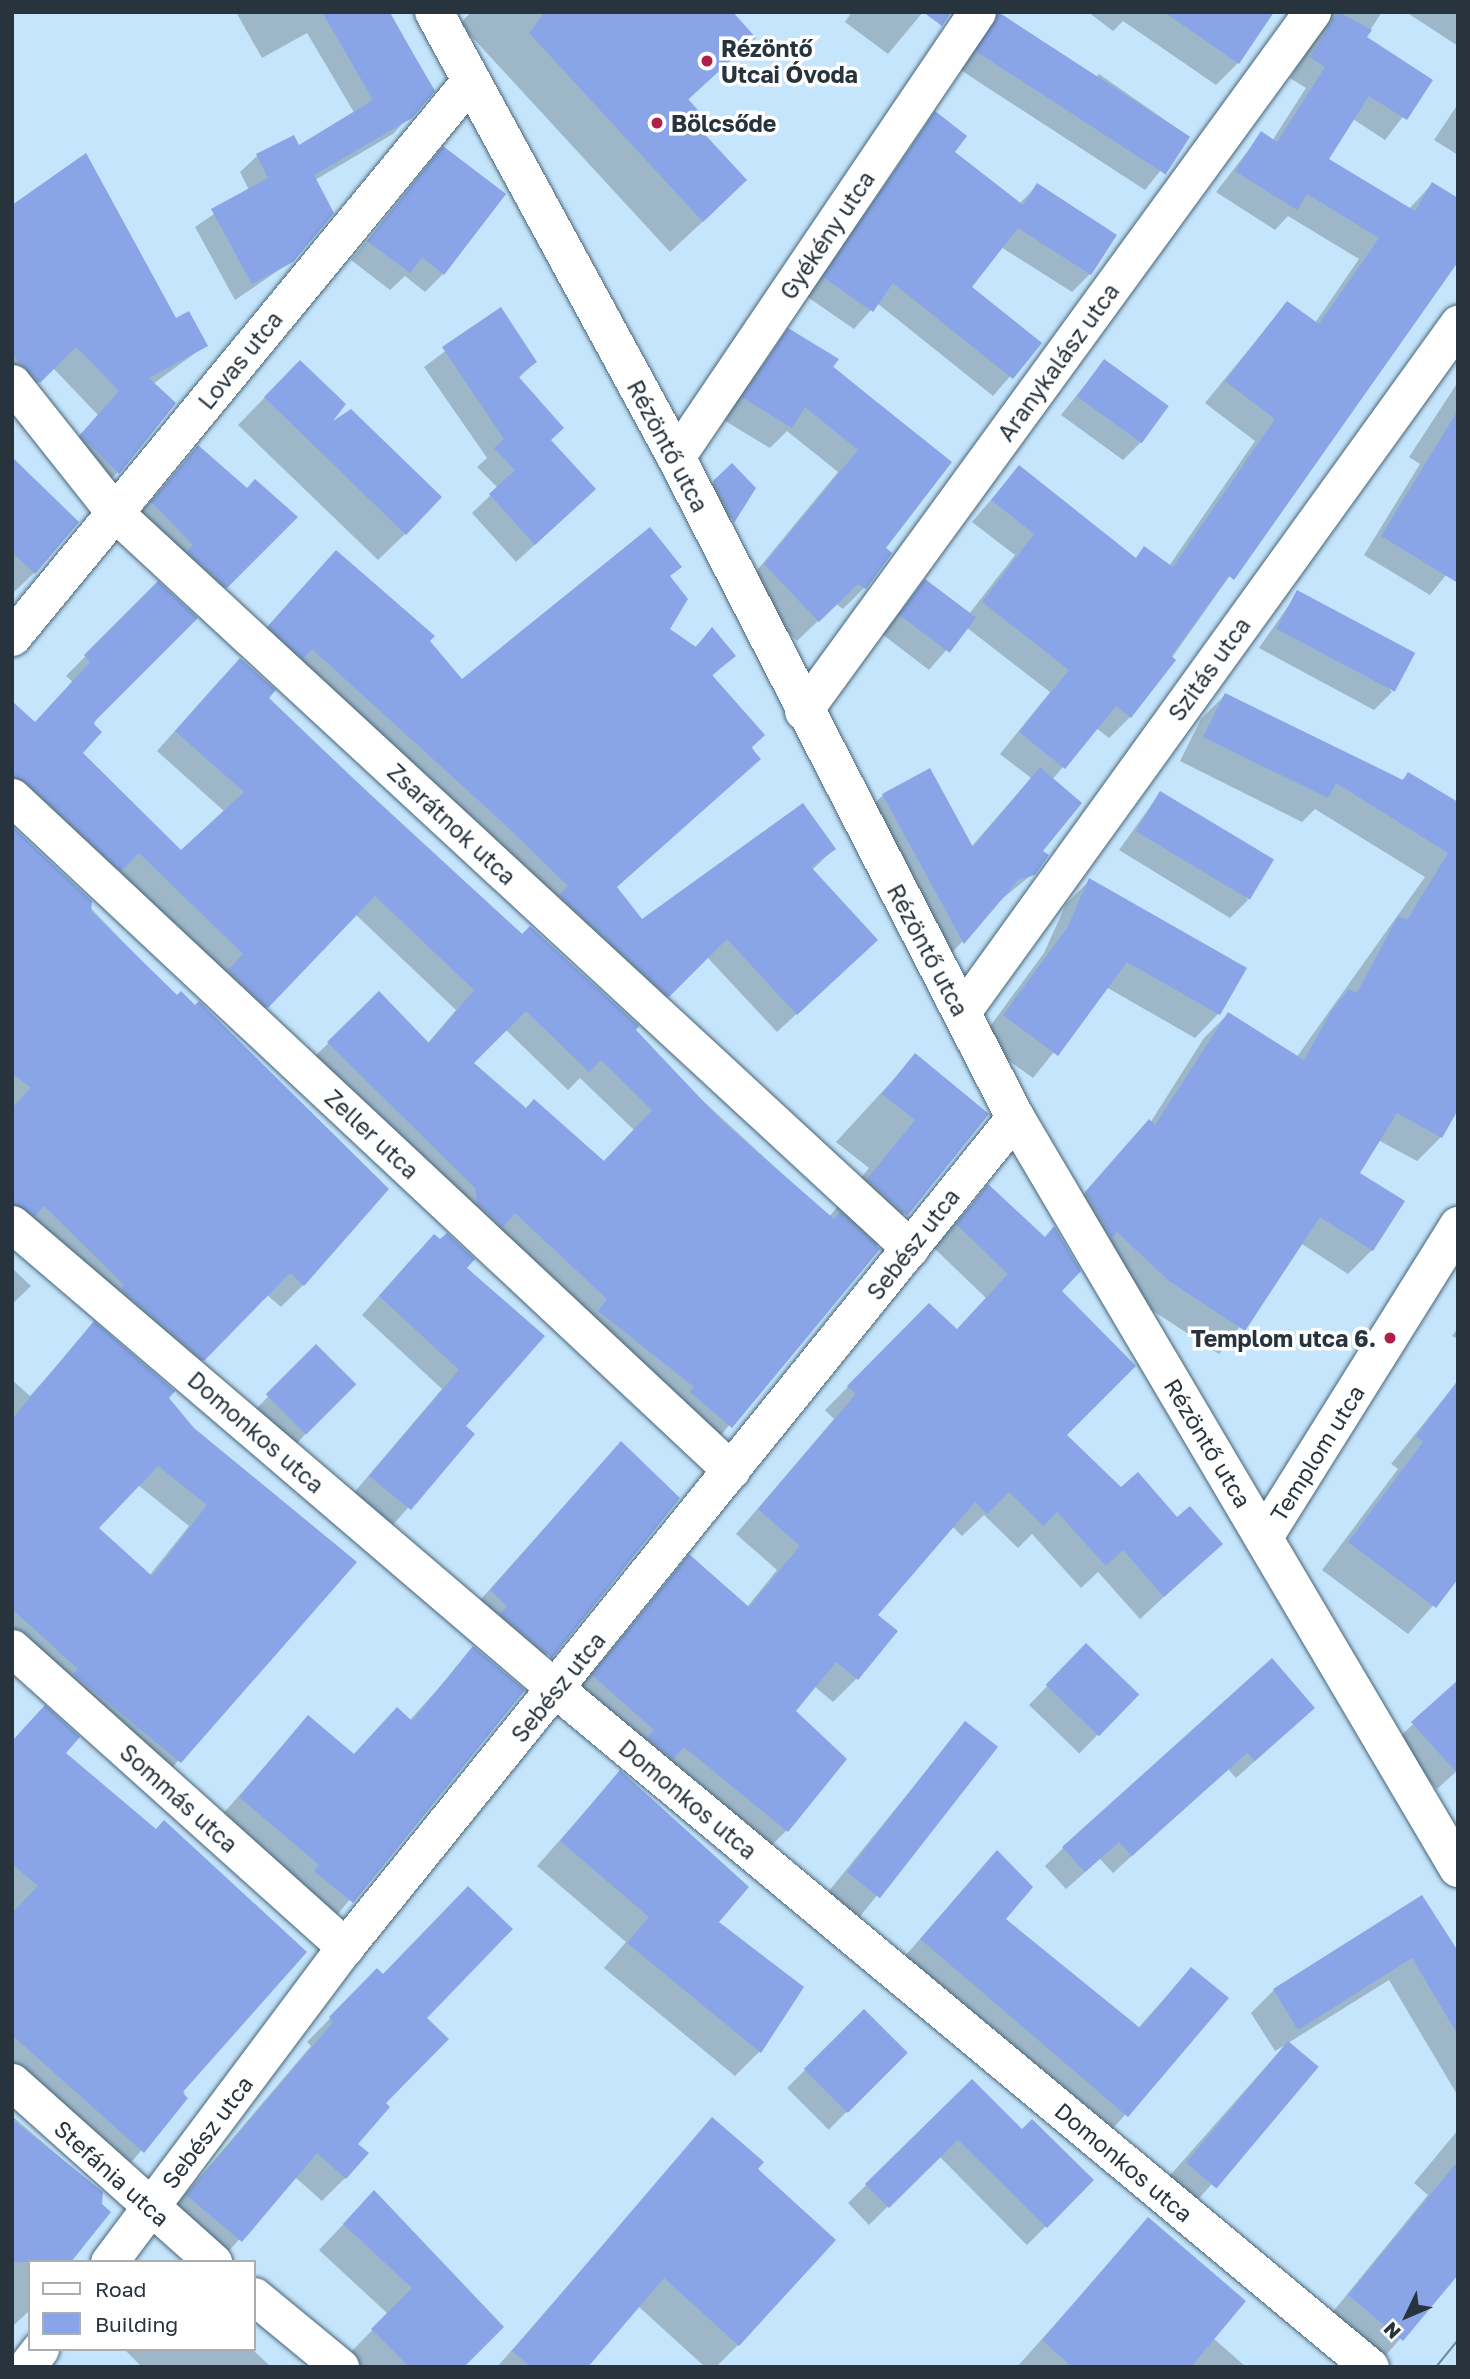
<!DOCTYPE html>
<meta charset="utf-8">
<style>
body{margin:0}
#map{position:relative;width:1470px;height:2379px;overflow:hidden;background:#c5e5fc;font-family:"Golos Text",sans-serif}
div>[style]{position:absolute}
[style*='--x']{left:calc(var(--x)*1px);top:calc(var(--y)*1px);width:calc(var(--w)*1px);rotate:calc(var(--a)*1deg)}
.shadow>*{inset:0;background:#0003;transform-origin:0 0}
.building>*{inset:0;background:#89a5e7;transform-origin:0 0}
.roads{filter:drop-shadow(0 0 2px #486478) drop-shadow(0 0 2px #486478)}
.minor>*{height:37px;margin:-18.5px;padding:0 18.5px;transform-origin:18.5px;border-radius:18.5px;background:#fff}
.secondary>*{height:38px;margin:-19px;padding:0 19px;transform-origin:19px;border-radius:19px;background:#fff}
.tram>*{height:2px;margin:-1px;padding:0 1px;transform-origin:1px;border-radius:1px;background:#728898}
.dots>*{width:19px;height:19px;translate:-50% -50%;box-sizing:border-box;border:4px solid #fff;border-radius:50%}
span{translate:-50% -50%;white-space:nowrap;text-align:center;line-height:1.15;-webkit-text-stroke:7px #fff;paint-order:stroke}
.poi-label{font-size:23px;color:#27343d;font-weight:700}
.left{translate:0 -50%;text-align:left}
.right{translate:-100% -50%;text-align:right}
.street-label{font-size:23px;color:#27343d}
.frame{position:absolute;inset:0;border:14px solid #27343d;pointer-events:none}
.legend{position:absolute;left:28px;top:2260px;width:228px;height:91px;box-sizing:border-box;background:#fff;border:2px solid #a9aeb1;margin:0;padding:9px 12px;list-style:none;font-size:21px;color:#27343d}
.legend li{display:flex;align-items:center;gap:14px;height:35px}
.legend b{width:35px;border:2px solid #a9aeb1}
.north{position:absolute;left:1372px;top:2281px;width:70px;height:70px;-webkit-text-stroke:5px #fff;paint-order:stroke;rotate:226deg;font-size:19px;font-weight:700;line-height:28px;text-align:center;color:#27343d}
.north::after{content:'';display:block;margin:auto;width:24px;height:32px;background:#27343d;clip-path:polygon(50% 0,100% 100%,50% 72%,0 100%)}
</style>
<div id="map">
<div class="shadow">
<div style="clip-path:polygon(236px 12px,390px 12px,433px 90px,393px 134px,315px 180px,292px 261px,235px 300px,195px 227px,249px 190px,240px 172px,257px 156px,298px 147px,355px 114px,307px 33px,262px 58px)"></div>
<div style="clip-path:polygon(471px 12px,730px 12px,753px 38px,687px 101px,713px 212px,670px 252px,460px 24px)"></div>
<div style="clip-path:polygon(852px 12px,923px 12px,888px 54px,845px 22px)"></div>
<div style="clip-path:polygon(1088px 12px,1248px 12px,1238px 63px,1216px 85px,1123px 21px,1113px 31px)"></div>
<div style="clip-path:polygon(1333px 12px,1382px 12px,1365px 38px,1430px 81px,1385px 140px,1353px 119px,1327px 160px,1409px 209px,1432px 184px,1458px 253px,1130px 717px,1109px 738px,1096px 728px,1052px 780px,1034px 873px,998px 902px,939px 967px,858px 820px,883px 795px,929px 770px,971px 847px,1031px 778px,1000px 754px,1050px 692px,966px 627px,929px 670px,882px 634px,926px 581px,969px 614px,1015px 555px,972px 522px,1019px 467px,1135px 559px,1145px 549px,1169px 566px,1255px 441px,1205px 403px,1287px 303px,1315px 323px,1359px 259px,1288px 216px,1275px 230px,1216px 192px,1261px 134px,1272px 141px,1306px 88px,1290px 78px)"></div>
<div style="clip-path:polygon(1406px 12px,1458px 12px,1458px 46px)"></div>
<div style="clip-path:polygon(1003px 15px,1094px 80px,1099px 74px,1188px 136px,1145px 190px,959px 69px)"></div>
<div style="clip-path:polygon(1458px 104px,1458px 155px,1434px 140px)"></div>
<div style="clip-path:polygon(935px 114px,952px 152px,1019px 204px,1038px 185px,1090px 274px,1072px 292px,1001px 247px,970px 287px,1039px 343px,993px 396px,877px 303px,854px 329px,806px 296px)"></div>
<div style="clip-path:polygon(443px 149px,443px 274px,425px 292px,405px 276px,390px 290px,351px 260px)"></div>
<div style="clip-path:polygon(85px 155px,175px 321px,206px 345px,153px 384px,118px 472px,96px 495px,59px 458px,98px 415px,53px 368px,16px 404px,12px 400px,12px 207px)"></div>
<div style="clip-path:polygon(500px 310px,535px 362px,518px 379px,576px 507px,516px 562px,472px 513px,498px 488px,477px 467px,487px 458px,424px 367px)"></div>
<div style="clip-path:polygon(789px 330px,949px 462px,884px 549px,890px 553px,864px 588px,843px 609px,836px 604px,797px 641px,744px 586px,838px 472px,787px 431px,770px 448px,722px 419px)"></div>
<div style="clip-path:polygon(1104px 361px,1141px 442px,1123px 460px,1061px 415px)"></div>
<div style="clip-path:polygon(1458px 382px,1458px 560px,1430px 595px,1364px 555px,1420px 464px,1409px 457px)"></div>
<div style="clip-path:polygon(273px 389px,326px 427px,405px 534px,378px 560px,238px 425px)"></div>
<div style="clip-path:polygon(198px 447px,246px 490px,296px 517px,199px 614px,125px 530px)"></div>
<div style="clip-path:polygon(12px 460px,34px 573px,13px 593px,12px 592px)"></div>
<div style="clip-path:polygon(714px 482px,754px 488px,707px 548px,687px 509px)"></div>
<div style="clip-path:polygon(317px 572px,428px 641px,462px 681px,668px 578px,668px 630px,694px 648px,712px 630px,733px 656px,711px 677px,759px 759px,615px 888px,642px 921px,834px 849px,811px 871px,856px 959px,777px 1032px,707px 957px,649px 1015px,250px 646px)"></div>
<div style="clip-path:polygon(evenodd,158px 583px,81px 753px,181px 853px,225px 812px,157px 751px,221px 679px,266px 698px,829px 1217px,869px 1168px,836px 1142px,915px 1056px,986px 1114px,712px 1446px,309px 1062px,379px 994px,427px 1044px,456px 1010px,355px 914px,248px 1026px,225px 974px,119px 871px,101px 889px,12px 809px,12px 710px,34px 724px,73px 682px,66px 676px,158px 583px,505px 1029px,568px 1090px,580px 1078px,634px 1130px,603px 1162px,525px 1110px,471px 1063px,505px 1029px)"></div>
<div style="clip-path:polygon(1298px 592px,1392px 692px,1374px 710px,1259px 648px)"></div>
<div style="clip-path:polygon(1225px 695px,1401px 781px,1409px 774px,1458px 804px,1441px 1137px,1417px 1161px,1378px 1140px,1357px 1173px,1372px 1250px,1348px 1274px,1302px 1244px,1219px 1354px,1144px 1305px,1062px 1217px,1150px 1123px,1204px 1038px,1228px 1014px,1296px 1058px,1425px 877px,1315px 809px,1302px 822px,1180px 761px,1201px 719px)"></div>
<div style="clip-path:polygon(1160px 793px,1248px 900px,1230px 918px,1119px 850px)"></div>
<div style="clip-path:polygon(12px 826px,177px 998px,303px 1285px,281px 1307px,266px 1294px,181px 1382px,12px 1229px)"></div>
<div style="clip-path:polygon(1090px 880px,1218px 1014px,1195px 1038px,1106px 987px,1033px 1078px,980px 1040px,1044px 953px,1066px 904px)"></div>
<div style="clip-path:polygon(988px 1186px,1060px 1291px,1064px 1435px,1121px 1489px,1221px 1544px,1140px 1619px,1098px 1572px,1081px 1588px,1032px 1534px,1018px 1548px,984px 1515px,962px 1536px,952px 1526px,875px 1615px,895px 1632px,856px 1679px,833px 1702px,814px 1686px,793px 1711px,786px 1831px,763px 1854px,570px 1699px,689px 1556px,747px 1607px,777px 1570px,736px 1534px,834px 1419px,825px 1410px,929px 1305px,956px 1331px,986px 1298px,934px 1248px)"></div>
<div style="clip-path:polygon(416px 1254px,464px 1268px,463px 1426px,473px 1434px,391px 1527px,352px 1495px,442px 1389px,362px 1315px)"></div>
<div style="clip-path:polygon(12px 1268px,31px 1286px,12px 1304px)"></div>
<div style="clip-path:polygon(evenodd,94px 1324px,193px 1429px,355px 1563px,160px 1781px,12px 1646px,12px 1380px,30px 1396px,94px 1324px,138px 1485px,189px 1526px,149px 1576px,97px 1529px,138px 1485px)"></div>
<div style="clip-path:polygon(1458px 1328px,1458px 1339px,1452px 1336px)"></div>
<div style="left:316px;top:1347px;width:53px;height:94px;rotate:44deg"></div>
<div style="clip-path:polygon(1458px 1381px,1458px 1577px,1408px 1634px,1322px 1570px,1398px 1469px,1391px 1464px)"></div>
<div style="clip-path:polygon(621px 1443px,678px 1498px,523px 1683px,464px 1618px)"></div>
<div style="left:1086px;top:1646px;width:70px;height:82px;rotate:44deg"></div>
<div style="clip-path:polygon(474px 1649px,523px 1691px,327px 1927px,215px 1823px,308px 1717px,353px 1755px,409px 1721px)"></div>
<div style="clip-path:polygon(1458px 1682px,1458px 1770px,1437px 1789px,1394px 1742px)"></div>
<div style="left:965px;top:1723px;width:40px;height:229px;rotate:39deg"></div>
<div style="clip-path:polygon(1294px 1726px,1236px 1778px,1228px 1769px,1113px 1873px,1100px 1859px,1066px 1889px,1045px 1866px,1063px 1848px)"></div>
<div style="clip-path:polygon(12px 1741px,64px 1753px,186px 2098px,122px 2173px,12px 2075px)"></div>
<div style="clip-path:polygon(620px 1772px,717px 1922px,801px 1987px,759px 2052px,735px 2076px,604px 1968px,626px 1942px,537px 1866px)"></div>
<div style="clip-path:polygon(997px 1852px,1003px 1919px,1138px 2028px,1191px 1969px,1227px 1999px,1102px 2141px,897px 1965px)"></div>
<div style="clip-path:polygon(1422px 1898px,1458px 1955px,1458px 2096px,1389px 1980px,1288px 2043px,1316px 2068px,1193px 2205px,1166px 2180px,1285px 2045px,1275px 2051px,1251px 2013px,1274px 1990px)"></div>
<div style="clip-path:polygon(354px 1994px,425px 2018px,383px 2103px,356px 2144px,345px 2178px,322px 2201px,295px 2177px,219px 2262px,164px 2219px,311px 2046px,307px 2042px)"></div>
<div style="left:864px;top:2011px;width:59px;height:109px;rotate:45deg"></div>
<div style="clip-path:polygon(972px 2081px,1022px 2131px,1092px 2180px,1027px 2245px,939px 2156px,869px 2225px,848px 2203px)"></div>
<div style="clip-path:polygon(12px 2116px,102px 2193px,30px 2262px,30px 2310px,12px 2327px)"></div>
<div style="clip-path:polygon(713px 2120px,755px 2170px,738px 2345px,716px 2367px,705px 2367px,638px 2306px,586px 2367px,497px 2367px)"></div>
<div style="clip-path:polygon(1458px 2130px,1458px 2272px,1379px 2363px,1327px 2319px,1428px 2195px,1414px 2183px)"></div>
<div style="clip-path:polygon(374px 2192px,462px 2367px,360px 2367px,348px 2355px,388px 2314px,319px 2250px)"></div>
<div style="clip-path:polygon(1148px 2220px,1213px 2338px,1246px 2367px,1017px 2367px)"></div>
<div style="clip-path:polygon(124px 2349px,252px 2349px,271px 2367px,142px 2367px)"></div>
</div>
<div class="building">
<div style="clip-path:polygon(322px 12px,389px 12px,435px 91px,412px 118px,314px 175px,334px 213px,293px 262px,252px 284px,211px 209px,268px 178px,256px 154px,294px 135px,299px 145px,373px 100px)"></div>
<div style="clip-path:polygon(545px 12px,733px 12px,756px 38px,688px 99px,706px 119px,698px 127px,747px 180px,703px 222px,529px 33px)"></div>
<div style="clip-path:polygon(923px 12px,951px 12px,942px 26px)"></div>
<div style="left:998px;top:12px;width:229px;height:45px;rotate:33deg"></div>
<div style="clip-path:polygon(1164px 12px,1274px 12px,1239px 64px)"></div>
<div style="clip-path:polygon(1338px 12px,1372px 30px,1367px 37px,1433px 80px,1407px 120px,1369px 96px,1329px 159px,1415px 211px,1432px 182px,1458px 198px,1458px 262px,1234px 580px,1229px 576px,1171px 656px,1176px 660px,1131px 718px,1116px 706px,1065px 769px,1019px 732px,1069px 670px,982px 602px,1034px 534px,991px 500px,1019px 465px,1136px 558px,1144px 546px,1173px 567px,1275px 419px,1225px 381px,1287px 301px,1319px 324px,1379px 238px,1307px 194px,1297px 210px,1235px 171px,1261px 131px,1277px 142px,1325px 67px,1310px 57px)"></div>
<div style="clip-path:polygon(935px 111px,967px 136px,955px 152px,1023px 205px,1037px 183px,1117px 235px,1091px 275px,1018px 228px,972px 287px,1042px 343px,1013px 379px,893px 283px,873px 312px,823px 277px)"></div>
<div style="clip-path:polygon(443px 146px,506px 194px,444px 275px,422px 257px,410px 273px,367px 241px)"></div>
<div style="clip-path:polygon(86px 153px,176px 318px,189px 311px,208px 346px,149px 378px,176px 403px,119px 474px,80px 435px,119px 391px,76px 347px,40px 383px,12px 354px,12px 205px)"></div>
<div style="clip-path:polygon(501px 307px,537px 362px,518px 376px,564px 428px,551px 440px,596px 489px,535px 545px,489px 494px,515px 470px,494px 448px,504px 439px,442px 347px)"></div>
<div style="clip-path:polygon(788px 328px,839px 359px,833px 367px,952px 462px,886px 548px,892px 553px,866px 589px,858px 584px,819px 622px,764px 564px,858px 450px,805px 407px,792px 428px,742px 397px)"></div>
<div style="left:1104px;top:359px;width:80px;height:46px;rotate:36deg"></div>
<div style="clip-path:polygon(300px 360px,346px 404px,333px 421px,351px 409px,442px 497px,406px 535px,264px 397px)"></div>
<div style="clip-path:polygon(1458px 410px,1458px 583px,1381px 536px)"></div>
<div style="clip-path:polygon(198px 445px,247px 488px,255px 479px,298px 517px,227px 588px,187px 551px,193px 545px,151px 502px)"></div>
<div style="clip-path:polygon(12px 457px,79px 522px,35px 574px,12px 552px)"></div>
<div style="clip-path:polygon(732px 463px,756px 488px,734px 523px,713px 481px)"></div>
<div style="clip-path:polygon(650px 527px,682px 567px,670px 576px,688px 599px,670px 629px,696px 647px,712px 627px,736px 656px,712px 675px,765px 735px,751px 748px,761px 759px,617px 887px,642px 919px,803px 803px,836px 849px,811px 867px,878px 940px,797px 1015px,727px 939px,669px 997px,559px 895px,568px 886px,500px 820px,312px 649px,303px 659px,268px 626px,336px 550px,435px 636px,430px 641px,462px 679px)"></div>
<div style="left:925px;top:579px;width:64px;height:44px;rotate:37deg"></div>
<div style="clip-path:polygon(evenodd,158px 581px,198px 618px,93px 723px,102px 732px,83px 753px,181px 850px,244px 792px,175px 731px,240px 658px,276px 690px,269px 698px,380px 804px,522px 934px,530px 926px,639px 1026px,636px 1030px,721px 1120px,834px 1219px,840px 1212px,880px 1249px,732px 1428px,690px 1392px,694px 1387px,598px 1311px,607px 1299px,515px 1213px,503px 1227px,477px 1203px,475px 1188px,327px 1042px,379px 991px,429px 1043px,474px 990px,375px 896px,268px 1008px,228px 970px,243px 954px,139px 853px,121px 871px,26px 782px,12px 777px,12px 701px,35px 722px,90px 662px,84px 655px,158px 581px,526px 1011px,589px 1072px,601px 1060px,652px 1110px,604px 1161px,534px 1099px,526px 1108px,474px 1063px,526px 1011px)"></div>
<div style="left:1297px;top:590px;width:134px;height:44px;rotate:28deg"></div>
<div style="clip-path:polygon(1225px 693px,1403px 780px,1408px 772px,1458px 802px,1458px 1110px,1442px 1138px,1397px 1113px,1360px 1173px,1405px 1201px,1373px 1251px,1320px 1217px,1245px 1331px,1169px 1281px,1117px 1232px,1112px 1238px,1085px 1192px,1149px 1119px,1155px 1125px,1228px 1012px,1304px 1060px,1332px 1010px,1349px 989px,1357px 993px,1398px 916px,1407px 920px,1448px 853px,1336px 783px,1328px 798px,1203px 737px)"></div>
<div style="clip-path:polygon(1040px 767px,1082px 803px,1043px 851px,1049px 855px,1035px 875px,1019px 879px,964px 944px,882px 794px,930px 768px,973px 847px)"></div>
<div style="left:1160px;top:791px;width:133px;height:47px;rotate:31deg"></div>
<div style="clip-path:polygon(12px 826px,92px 901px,91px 911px,177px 995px,181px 991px,195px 1005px,199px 1001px,389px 1189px,304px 1286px,290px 1273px,204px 1361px,121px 1289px,124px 1285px,44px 1206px,35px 1216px,12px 1204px,12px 1108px,31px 1088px,12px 1073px)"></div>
<div style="clip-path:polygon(1089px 878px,1247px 968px,1220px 1015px,1127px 962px,1058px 1056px,1003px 1015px,1067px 928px)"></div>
<div style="clip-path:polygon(915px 1053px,989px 1114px,907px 1216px,867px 1179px,915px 1120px,882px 1094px)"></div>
<div style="clip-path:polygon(988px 1184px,1045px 1237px,1054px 1226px,1081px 1271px,1062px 1291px,1136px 1366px,1067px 1435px,1121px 1487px,1138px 1472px,1177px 1517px,1190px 1506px,1223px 1544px,1164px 1597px,1123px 1550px,1106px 1566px,1057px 1512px,1043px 1526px,1009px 1492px,987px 1514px,975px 1502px,878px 1615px,898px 1631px,858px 1680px,836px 1662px,796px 1711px,847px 1759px,788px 1832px,684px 1747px,673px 1759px,647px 1738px,654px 1730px,592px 1675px,689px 1554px,749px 1607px,800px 1546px,758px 1509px,856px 1394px,847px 1386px,929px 1303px,957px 1329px,1008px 1274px,956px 1224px)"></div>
<div style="clip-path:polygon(447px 1233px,475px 1259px,467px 1268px,545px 1336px,466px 1426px,475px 1434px,411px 1510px,369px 1476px,459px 1370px,379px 1296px,434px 1234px,440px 1239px)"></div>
<div style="clip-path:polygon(evenodd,94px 1321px,175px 1391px,169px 1398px,194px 1428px,357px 1562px,181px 1763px,73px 1674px,78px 1669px,12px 1609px,12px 1419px,94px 1321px,158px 1466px,207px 1505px,152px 1576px,99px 1528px,158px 1466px)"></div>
<div style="left:316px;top:1344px;width:57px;height:71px;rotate:45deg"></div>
<div style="clip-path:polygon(1458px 1380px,1458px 1579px,1436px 1608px,1348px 1542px,1423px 1442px,1416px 1436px)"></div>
<div style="clip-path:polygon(621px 1441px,680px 1498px,552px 1658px,500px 1614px,507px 1606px,490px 1590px)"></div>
<div style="left:1086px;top:1643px;width:74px;height:58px;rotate:44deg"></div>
<div style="clip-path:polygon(473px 1646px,525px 1690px,353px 1903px,314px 1871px,319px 1865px,239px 1797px,308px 1715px,354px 1754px,397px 1707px,412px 1721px)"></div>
<div style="clip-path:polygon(1272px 1658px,1315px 1708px,1255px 1761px,1247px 1753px,1132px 1856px,1119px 1842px,1085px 1872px,1062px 1847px)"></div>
<div style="clip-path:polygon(1458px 1680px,1458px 1774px,1411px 1722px)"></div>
<div style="clip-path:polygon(45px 1705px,80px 1737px,66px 1753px,156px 1829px,164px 1820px,307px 1952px,182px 2093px,188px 2098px,144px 2153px,12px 2035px,12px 1913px,38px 1886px,12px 1864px,12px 1741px)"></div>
<div style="left:965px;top:1721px;width:42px;height:192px;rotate:38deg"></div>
<div style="clip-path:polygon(620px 1770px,749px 1887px,719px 1922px,804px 1987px,761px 2053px,627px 1943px,649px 1917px,560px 1841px)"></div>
<div style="clip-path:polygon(997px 1850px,1033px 1887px,1006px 1919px,1140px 2028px,1191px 1967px,1229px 1998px,1128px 2117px,920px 1939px)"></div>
<div style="clip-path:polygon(468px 1886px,513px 1929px,427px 2018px,449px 2039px,386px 2103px,390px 2107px,358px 2144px,369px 2153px,346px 2179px,317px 2153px,242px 2242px,186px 2195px,333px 2022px,329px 2017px,377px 1968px,383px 1974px)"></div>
<div style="clip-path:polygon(1422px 1895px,1458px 1951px,1458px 2035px,1412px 1958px,1298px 2030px,1273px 1989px)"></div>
<div style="left:864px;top:2009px;width:62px;height:85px;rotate:45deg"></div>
<div style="left:1288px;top:2041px;width:40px;height:159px;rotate:40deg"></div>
<div style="clip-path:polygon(972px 2079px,1022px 2129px,1032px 2119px,1094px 2180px,1047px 2228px,958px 2140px,889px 2208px,865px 2184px)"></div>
<div style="clip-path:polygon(712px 2117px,764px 2162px,758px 2169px,836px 2240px,739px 2346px,664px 2278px,588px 2367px,531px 2367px,512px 2351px)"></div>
<div style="clip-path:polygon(12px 2119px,103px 2192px,102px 2204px,111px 2212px,71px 2262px,12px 2262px)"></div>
<div style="clip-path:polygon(1458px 2161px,1458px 2275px,1403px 2341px,1348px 2295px)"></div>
<div style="clip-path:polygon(374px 2190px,504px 2327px,464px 2367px,409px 2367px,371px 2329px,412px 2288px,343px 2224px)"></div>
<div style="clip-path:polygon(1148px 2217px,1246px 2301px,1191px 2367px,1072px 2367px,1042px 2340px)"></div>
</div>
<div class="roads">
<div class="minor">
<div style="--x:12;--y:383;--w:166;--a:51.6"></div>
<div style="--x:115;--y:513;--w:1083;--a:42.75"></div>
<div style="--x:676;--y:457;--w:537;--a:-55.93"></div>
<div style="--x:12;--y:637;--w:718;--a:-50.54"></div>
<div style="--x:803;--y:711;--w:865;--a:-53.94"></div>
<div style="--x:12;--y:797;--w:985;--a:43.11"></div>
<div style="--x:961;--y:1013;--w:850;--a:-54.2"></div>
<div style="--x:12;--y:1224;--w:717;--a:40.53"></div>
<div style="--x:557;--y:1690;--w:1058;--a:39.78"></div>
<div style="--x:12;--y:1648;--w:448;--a:41.9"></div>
<div style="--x:12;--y:2082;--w:270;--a:41.8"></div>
<div style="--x:109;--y:2262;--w:394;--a:-53.2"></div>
<div style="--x:345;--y:1947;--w:1067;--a:-51.09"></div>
<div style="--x:254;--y:2296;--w:112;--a:39.5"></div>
<div style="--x:26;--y:2367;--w:23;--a:-52"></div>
</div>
<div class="secondary">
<div style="--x:434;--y:12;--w:507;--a:61.46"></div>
<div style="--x:676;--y:457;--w:742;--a:62.81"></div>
<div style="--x:1015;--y:1117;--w:872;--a:59.46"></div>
<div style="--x:1264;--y:1537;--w:367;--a:-58"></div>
</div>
</div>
<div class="tram">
<div style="--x:1436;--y:2367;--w:35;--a:-51"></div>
</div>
<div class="dots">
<div style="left:707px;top:61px;background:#b11f48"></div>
<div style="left:657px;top:123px;background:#b11f48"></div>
<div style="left:1390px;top:1338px;background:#b11f48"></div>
</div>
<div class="poi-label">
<span class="left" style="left:721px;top:61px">Rézöntő<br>Utcai Óvoda</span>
<span class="left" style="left:671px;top:123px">Bölcsőde</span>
<span class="right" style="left:1376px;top:1338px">Templom utca 6.</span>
</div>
<div class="street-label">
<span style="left:827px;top:235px;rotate:-56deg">Gyékény utca</span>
<span style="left:240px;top:360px;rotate:-51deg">Lovas utca</span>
<span style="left:1058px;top:362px;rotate:-54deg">Aranykalász utca</span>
<span style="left:668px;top:446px;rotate:62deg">Rézöntő utca</span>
<span style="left:1209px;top:669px;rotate:-54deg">Szitás utca</span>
<span style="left:452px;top:824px;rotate:43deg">Zsarátnok utca</span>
<span style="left:928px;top:950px;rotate:62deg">Rézöntő utca</span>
<span style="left:372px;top:1134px;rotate:43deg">Zeller utca</span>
<span style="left:913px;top:1244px;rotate:-52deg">Sebész utca</span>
<span style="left:256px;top:1432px;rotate:41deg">Domonkos utca</span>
<span style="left:1208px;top:1443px;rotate:59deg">Rézöntő utca</span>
<span style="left:1317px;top:1453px;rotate:-58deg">Templom utca</span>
<span style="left:558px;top:1687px;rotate:-51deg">Sebész utca</span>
<span style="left:179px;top:1798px;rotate:42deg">Sommás utca</span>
<span style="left:688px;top:1799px;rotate:40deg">Domonkos utca</span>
<span style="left:207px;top:2132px;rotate:-53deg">Sebész utca</span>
<span style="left:1124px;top:2162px;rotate:40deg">Domonkos utca</span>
<span style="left:112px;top:2173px;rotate:42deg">Stefánia utca</span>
</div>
<div class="frame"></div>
<ul class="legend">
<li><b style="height:9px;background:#fff"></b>Road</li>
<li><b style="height:19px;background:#89a5e7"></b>Building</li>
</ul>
<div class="north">N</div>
</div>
